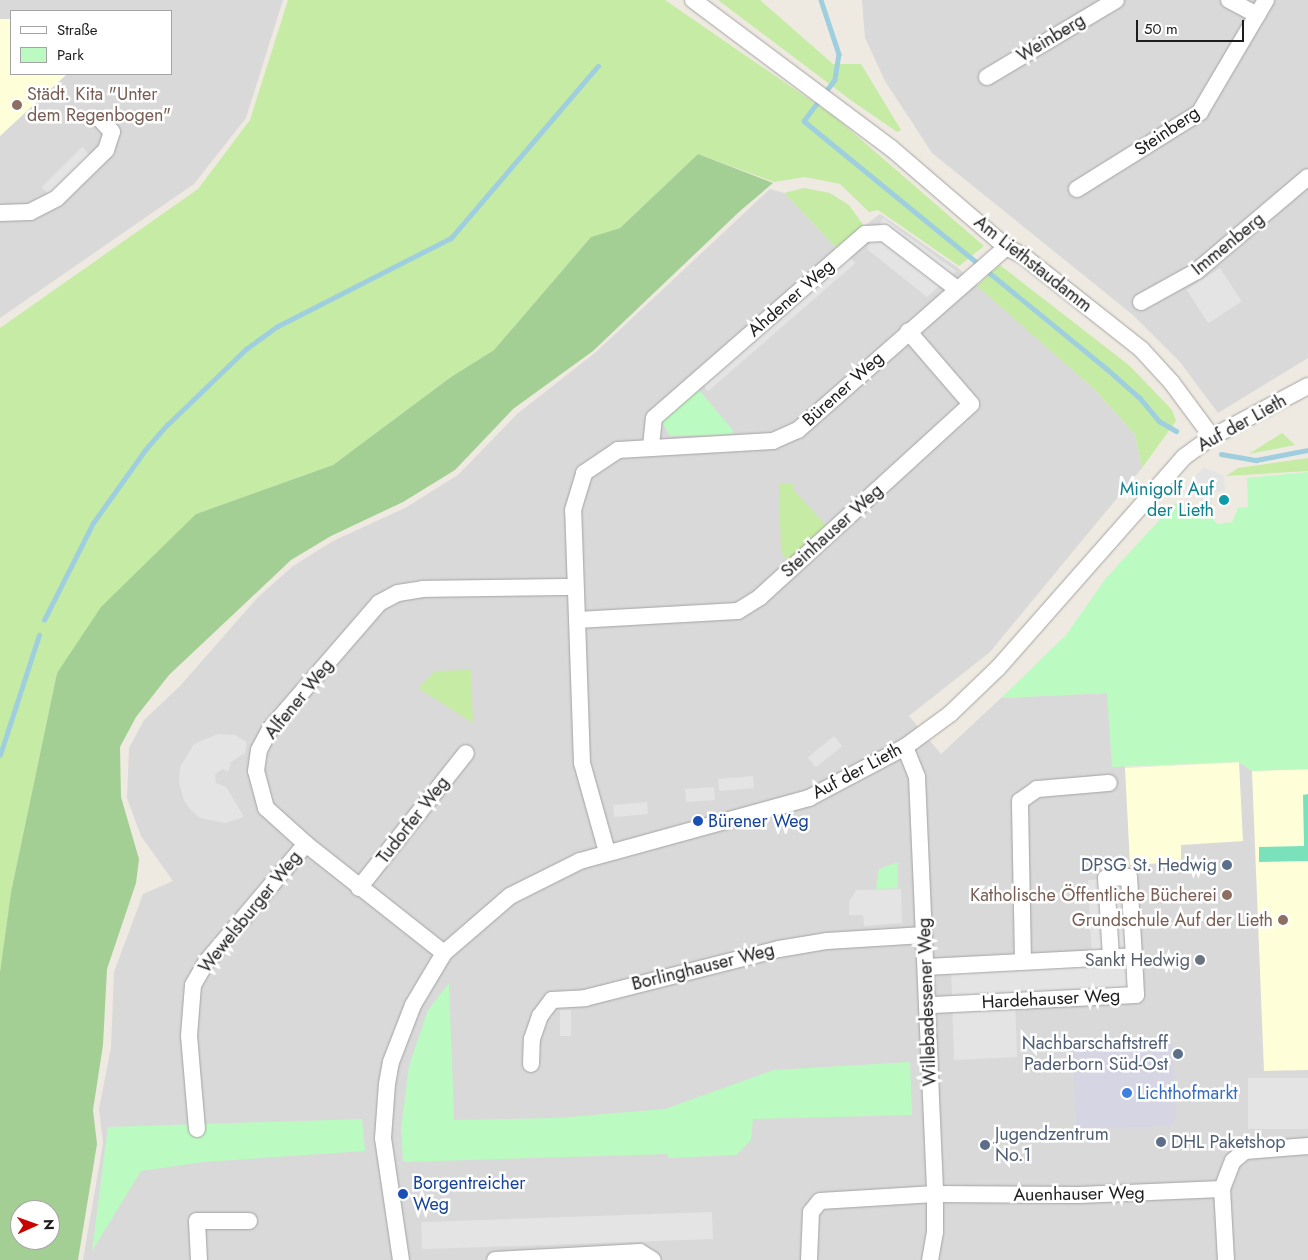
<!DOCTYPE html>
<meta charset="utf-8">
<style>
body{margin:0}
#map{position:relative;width:1308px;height:1260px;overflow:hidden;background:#eeeae1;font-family:Jost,sans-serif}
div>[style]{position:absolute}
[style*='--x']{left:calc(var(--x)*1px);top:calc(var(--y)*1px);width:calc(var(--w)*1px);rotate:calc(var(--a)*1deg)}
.residential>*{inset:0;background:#dad9d9}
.education>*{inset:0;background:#feffd9}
.grass>*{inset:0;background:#c6eba4}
.forest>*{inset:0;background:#a4cf94}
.park>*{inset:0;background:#bbfbc1}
.pitch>*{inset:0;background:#7be1bb}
.parking>*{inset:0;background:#e4e4e4;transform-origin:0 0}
.plaza>*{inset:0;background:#d5d5e4}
.stream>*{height:4.5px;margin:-2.25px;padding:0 2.25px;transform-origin:2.25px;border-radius:2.25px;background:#9fcfde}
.roads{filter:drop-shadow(0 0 1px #a3a3a3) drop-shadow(0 0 1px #a3a3a3)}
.street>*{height:16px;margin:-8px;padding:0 8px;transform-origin:8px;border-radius:8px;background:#fff}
.dots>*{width:14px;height:14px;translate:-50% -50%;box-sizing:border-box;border:2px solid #fff;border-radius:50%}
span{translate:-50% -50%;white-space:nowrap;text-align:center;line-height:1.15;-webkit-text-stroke:5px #fff;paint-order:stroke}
.street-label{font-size:18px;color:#1c1c1c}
.education-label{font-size:18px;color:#785e54}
.left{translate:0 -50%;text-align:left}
.right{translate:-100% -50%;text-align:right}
.culture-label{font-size:18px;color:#0d838f}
.transit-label{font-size:18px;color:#164399}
.service-label{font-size:18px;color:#4e5e75}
.worship-label{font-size:18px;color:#5b616d}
.shop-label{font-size:18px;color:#366cbe}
.legend{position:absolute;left:10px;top:10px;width:162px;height:65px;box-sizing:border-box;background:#fff;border:1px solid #a4a4a4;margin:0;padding:6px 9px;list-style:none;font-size:15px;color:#1c1c1c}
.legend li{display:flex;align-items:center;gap:10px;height:25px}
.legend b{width:25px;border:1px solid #a4a4a4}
.north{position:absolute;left:10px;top:1200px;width:50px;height:50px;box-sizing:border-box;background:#fff;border:1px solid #a4a4a4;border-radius:50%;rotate:88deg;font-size:14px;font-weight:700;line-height:20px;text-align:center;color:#1c1c1c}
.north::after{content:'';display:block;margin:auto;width:18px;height:22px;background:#c80300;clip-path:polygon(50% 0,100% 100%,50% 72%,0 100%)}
.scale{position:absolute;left:1136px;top:20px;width:108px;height:22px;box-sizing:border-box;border:2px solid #1c1c1c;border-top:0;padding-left:6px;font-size:15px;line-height:18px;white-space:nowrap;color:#1c1c1c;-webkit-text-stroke:4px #fff;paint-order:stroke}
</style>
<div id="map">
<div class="residential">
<div style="clip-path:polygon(evenodd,0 0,283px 0,246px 118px,194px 184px,0 318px,0 0,11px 11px,171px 11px,171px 74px,11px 74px,11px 11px)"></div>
<div style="clip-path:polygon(862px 0,1308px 0,1308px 358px,1218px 413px,1180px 362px,1133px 315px,932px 153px,885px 81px,865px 38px)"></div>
<div style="clip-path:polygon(770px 189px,784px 193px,836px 247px,880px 214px,957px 267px,1093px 388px,1135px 434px,1142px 468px,990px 652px,909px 716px,941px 754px,1001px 698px,1107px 693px,1125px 768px,1239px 762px,1252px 771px,1308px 769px,1308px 1260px,83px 1260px,103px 1143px,99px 1109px,111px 1047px,114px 972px,143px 894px,173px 881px,141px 836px,127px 798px,129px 748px,144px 720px,180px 686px,257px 598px,293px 566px,333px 541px,405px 508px,458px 475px,517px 414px,596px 352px)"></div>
</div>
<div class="education">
<div style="clip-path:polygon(0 19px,11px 19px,11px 74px,67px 74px,0 136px)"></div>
<div style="clip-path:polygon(1239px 762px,1243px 841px,1181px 845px,1181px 862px,1130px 865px,1125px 768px)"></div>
<div style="clip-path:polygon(1308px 769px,1308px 1070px,1264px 1071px,1252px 771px)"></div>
</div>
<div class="grass">
<div style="clip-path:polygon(288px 0,665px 0,835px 117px,984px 246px,959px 266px,878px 210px,869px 212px,840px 184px,805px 177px,774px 182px,698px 154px,620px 228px,591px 237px,494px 350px,451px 377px,333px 465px,196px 514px,57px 673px,11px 892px,0 972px,0 328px,198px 189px,250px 120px)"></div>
<div style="clip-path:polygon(718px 0,760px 0,833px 64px,861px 64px,901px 130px,897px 132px,852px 101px)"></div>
<div style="clip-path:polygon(804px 188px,830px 193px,849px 205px,864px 226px,836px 247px,784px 193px)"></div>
<div style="clip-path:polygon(1000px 265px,1130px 366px,1172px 410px,1176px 421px,1142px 468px,1135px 434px,1093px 388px,977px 286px)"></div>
<div style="clip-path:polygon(1282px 433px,1295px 445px,1249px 454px)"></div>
<div style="clip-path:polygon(1308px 458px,1308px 471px,1226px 476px,1238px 468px)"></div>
<div style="clip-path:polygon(779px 484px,793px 484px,793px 490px,827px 526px,788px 561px,781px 552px)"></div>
<div style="clip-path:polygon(471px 670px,473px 723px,418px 688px,435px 671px)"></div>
</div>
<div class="forest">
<div style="clip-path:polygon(evenodd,698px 154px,773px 183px,740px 211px,593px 351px,513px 409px,455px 470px,403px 502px,331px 536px,291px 560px,169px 675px,136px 717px,120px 747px,121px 797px,139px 859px,136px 883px,107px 969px,103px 1045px,93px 1110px,97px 1144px,78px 1260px,0 1260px,0 972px,11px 892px,57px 673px,101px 607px,196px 514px,333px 465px,451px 377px,494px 350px,591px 237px,620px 228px,698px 154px,20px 1210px,50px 1210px,50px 1240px,20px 1240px,20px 1210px)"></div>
</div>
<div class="park">
<div style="clip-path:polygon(698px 389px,732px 429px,733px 434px,670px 436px,661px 420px)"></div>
<div style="clip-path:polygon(1308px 472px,1308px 769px,1252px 771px,1239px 762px,1112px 767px,1107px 693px,1001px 698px,1066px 635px,1106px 578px,1175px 503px,1186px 512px,1209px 513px,1217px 524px,1232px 522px,1238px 508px,1248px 507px,1247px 478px)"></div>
<div style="clip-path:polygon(898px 862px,898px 888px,876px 889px,879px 869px)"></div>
<div style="clip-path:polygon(449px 983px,454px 1120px,558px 1118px,665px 1109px,774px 1070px,910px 1062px,912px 1115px,753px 1119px,751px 1140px,736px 1155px,668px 1158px,668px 1154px,403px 1162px,401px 1129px,409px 1066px,428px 1010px)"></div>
<div style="clip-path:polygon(362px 1119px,365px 1151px,203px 1162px,141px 1171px,92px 1251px,108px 1127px)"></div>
</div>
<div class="pitch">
<div style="clip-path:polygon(1308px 794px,1308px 861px,1259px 862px,1259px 847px,1304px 846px,1303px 795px)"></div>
</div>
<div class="parking">
<div style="left:82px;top:147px;width:13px;height:57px;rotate:45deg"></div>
<div style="clip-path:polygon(883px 218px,956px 271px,927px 297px,867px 249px)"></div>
<div style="left:848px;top:255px;width:11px;height:195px;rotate:49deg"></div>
<div style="left:1220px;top:268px;width:40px;height:40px;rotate:57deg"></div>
<div style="clip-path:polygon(1204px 467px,1224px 476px,1225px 491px,1211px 492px,1212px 508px,1208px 511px,1190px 483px)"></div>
<div style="clip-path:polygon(218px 734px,235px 735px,247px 742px,245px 753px,231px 762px,228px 772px,223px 769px,215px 774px,216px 783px,226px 787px,244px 817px,225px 823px,200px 818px,191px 810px,184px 801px,179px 782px,180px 767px,194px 744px)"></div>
<div style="left:834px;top:736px;width:13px;height:34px;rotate:51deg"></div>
<div style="left:753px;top:776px;width:12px;height:35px;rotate:85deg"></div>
<div style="left:714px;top:787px;width:13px;height:29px;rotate:86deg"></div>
<div style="left:647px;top:802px;width:12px;height:34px;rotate:85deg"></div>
<div style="clip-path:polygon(1131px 878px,1137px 990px,1015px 997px,1017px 1057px,954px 1060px,951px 967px,1092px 959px,1088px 880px)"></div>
<div style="clip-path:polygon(901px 889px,902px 923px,864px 926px,863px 915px,849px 915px,849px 902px,856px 890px)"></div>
<div style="left:560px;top:1010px;width:11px;height:26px"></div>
<div style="left:1308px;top:1078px;width:51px;height:60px;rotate:90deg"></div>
<div style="left:712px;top:1212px;width:27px;height:291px;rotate:88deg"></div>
</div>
<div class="plaza">
<div style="clip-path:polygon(1173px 1044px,1176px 1120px,1170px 1126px,1076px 1129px,1073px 1048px,1110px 1050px,1110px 1046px)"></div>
</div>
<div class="stream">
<div style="--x:821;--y:0;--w:57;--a:71.6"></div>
<div style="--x:839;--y:54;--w:26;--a:99"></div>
<div style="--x:835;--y:80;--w:51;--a:127.1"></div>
<div style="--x:804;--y:121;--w:392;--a:39.3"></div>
<div style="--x:1107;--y:369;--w:44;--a:41.3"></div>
<div style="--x:1140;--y:398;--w:30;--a:50"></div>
<div style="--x:1159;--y:421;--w:20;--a:30"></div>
<div style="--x:1221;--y:454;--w:36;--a:10"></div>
<div style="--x:1256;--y:460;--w:53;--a:-10.9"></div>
<div style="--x:44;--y:620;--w:109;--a:-63.2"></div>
<div style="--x:93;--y:523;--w:90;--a:-54.5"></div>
<div style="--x:145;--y:450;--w:33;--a:-49"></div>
<div style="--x:167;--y:425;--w:110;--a:-43.9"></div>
<div style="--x:246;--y:349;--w:39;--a:-36"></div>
<div style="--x:278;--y:326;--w:194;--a:-27"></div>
<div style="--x:451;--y:238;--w:226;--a:-49.5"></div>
<div style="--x:0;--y:755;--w:126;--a:-72"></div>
</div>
<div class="roads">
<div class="street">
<div style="--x:693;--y:0;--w:247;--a:36.8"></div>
<div style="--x:891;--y:148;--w:152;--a:40.7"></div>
<div style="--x:1006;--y:247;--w:18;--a:27"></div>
<div style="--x:1022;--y:255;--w:152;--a:38.3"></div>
<div style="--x:1141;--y:349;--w:46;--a:47.6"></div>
<div style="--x:1172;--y:383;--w:67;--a:53.5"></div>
<div style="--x:1229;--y:0;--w:32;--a:28"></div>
<div style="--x:987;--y:77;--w:150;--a:-30.8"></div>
<div style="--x:1077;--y:189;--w:145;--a:-32"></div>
<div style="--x:1200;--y:112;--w:130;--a:-59.5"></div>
<div style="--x:0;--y:213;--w:30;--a:-2"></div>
<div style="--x:30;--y:212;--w:30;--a:-27"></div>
<div style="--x:57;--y:198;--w:69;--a:-44.4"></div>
<div style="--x:106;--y:150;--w:19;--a:-72"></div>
<div style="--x:112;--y:132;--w:18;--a:-133"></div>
<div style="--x:1141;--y:302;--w:64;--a:-29"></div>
<div style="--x:1197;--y:271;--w:145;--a:-40.3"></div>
<div style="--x:651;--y:446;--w:28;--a:-84"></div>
<div style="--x:654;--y:418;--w:280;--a:-41.1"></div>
<div style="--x:865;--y:234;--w:19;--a:-3"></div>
<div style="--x:884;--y:233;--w:92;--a:37.5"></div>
<div style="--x:577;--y:620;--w:161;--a:-3.2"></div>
<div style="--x:738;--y:611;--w:26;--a:-32"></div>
<div style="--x:760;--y:597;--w:286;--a:-42.4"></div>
<div style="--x:971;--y:404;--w:96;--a:-130.8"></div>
<div style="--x:905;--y:747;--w:32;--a:68"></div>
<div style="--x:917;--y:777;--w:417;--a:87.5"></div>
<div style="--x:935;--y:1194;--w:38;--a:90"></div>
<div style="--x:935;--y:1232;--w:28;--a:100"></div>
<div style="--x:607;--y:852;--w:92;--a:-105.7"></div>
<div style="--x:582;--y:763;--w:253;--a:-92"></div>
<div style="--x:573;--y:510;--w:39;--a:-73"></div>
<div style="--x:584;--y:473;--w:41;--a:-34.1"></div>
<div style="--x:618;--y:450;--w:155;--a:-3.3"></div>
<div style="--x:773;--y:441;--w:27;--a:-24"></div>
<div style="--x:798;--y:430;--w:277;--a:-41.3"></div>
<div style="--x:359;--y:888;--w:172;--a:-51.6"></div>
<div style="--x:444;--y:953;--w:176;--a:-141.7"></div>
<div style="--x:306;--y:844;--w:54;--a:-138"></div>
<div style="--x:266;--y:808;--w:38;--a:-105"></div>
<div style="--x:256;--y:771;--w:21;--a:-82"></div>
<div style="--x:259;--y:750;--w:24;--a:-62"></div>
<div style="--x:270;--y:729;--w:167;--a:-49.1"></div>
<div style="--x:379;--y:603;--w:21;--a:-28"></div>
<div style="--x:398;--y:593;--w:25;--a:-9"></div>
<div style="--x:423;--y:589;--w:152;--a:-0.8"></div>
<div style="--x:1111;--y:957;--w:79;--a:-93.6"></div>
<div style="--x:1106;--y:878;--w:23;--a:-2"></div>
<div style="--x:1129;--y:877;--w:79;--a:86.4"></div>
<div style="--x:1023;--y:961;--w:160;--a:-91.1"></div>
<div style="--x:1020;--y:801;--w:21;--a:-35"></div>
<div style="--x:1037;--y:789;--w:72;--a:-4.8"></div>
<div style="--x:926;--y:967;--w:208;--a:-3"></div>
<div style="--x:1134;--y:956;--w:39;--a:87"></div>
<div style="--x:1136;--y:995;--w:208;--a:177.2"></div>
<div style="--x:531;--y:1064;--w:25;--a:-88"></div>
<div style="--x:532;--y:1039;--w:24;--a:-71"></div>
<div style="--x:540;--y:1016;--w:20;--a:-53"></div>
<div style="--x:552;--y:1000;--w:33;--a:-3"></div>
<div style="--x:585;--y:998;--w:200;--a:-14.2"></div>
<div style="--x:779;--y:949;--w:49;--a:-9.5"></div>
<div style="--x:827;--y:941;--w:97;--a:-3.5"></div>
<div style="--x:197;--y:1129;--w:93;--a:-94.9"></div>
<div style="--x:189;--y:1036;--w:51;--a:-85.5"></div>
<div style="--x:193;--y:985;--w:28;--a:-60"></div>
<div style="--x:207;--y:961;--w:153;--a:-49.8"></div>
<div style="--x:199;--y:1260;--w:39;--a:-93"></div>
<div style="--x:197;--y:1221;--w:52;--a:0"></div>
<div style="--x:401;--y:1260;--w:123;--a:-98.4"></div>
<div style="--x:383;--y:1138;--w:54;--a:-85.8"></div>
<div style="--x:387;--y:1084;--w:22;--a:-80"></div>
<div style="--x:391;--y:1062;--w:61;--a:-68.9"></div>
<div style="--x:413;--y:1005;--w:61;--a:-59.2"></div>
<div style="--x:444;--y:953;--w:87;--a:-40.8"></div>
<div style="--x:510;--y:896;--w:78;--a:-26.6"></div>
<div style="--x:580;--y:861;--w:238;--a:-15.4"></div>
<div style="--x:809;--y:798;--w:109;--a:-28"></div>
<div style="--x:905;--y:747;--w:56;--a:-36.3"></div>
<div style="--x:950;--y:714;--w:66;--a:-43.8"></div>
<div style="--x:998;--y:668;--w:281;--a:-48.6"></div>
<div style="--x:1184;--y:457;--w:34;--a:-36"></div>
<div style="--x:1212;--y:437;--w:109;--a:-28"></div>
<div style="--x:495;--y:1260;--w:145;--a:-3.2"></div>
<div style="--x:640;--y:1252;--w:15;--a:32"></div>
<div style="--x:809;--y:1260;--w:48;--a:-87.6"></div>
<div style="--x:811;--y:1212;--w:14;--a:-51"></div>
<div style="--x:820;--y:1201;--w:115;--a:-3.5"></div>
<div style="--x:935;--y:1194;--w:144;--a:0.4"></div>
<div style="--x:1079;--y:1195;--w:143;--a:-2.4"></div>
<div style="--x:1226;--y:1260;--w:71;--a:-93.2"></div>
<div style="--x:1222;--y:1189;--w:30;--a:-69"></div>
<div style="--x:1233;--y:1161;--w:16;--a:-40"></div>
<div style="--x:1245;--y:1151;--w:63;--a:-4.5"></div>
</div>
</div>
<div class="dots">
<div style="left:17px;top:105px;background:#8d6e63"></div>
<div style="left:1224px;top:500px;background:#0f9aa8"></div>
<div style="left:698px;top:821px;background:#1a4fb4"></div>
<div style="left:1227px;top:865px;background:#5c6f8a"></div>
<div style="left:1227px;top:895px;background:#8d6e63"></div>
<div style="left:1283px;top:920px;background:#8d6e63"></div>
<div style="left:1200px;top:960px;background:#6b7280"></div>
<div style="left:1178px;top:1054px;background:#5c6f8a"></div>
<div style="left:1127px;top:1093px;background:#3f7fe0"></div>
<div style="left:1161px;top:1142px;background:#5c6f8a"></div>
<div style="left:985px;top:1145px;background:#5c6f8a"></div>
<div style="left:403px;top:1194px;background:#1a4fb4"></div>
</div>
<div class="street-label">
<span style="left:1051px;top:38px;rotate:-31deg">Weinberg</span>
<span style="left:1167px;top:131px;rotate:-34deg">Steinberg</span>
<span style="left:1228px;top:244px;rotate:-39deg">Immenberg</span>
<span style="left:1033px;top:264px;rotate:38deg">Am Liethstaudamm</span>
<span style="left:791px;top:298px;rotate:-41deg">Ahdener Weg</span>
<span style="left:843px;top:389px;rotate:-42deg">Bürener Weg</span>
<span style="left:1242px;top:423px;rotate:-29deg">Auf der Lieth</span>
<span style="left:832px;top:531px;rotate:-42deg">Steinhauser Weg</span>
<span style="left:299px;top:699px;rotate:-51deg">Alfener Weg</span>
<span style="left:857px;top:771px;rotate:-28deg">Auf der Lieth</span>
<span style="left:413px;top:820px;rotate:-52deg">Tudorfer Weg</span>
<span style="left:250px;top:912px;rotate:-51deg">Wewelsburger Weg</span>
<span style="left:703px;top:967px;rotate:-14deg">Borlinghauser Weg</span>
<span style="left:1051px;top:999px;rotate:-3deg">Hardehauser Weg</span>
<span style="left:927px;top:1002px;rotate:-92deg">Willebadessener Weg</span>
<span style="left:1079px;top:1194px;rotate:-1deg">Auenhauser Weg</span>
</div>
<div class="education-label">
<span class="left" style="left:27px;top:105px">Städt. Kita "Unter<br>dem Regenbogen"</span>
<span class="right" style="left:1217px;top:895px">Katholische Öffentliche Bücherei</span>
<span class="right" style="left:1273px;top:920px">Grundschule Auf der Lieth</span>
</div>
<div class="culture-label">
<span class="right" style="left:1214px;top:500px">Minigolf Auf<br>der Lieth</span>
</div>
<div class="transit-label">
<span class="left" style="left:708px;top:821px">Bürener Weg</span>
<span class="left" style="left:413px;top:1194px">Borgentreicher<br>Weg</span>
</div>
<div class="service-label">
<span class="right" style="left:1217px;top:865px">DPSG St. Hedwig</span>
<span class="right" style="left:1168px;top:1054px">Nachbarschaftstreff<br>Paderborn Süd-Ost</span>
<span class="left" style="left:995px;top:1145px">Jugendzentrum<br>No.1</span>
<span class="left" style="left:1171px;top:1142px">DHL Paketshop</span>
</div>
<div class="worship-label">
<span class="right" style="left:1190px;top:960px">Sankt Hedwig</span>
</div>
<div class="shop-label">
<span class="left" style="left:1137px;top:1093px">Lichthofmarkt</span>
</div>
<ul class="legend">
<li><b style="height:6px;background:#fff"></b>Straße</li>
<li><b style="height:14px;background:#bbfbc1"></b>Park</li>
</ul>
<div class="north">N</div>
<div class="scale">50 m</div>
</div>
